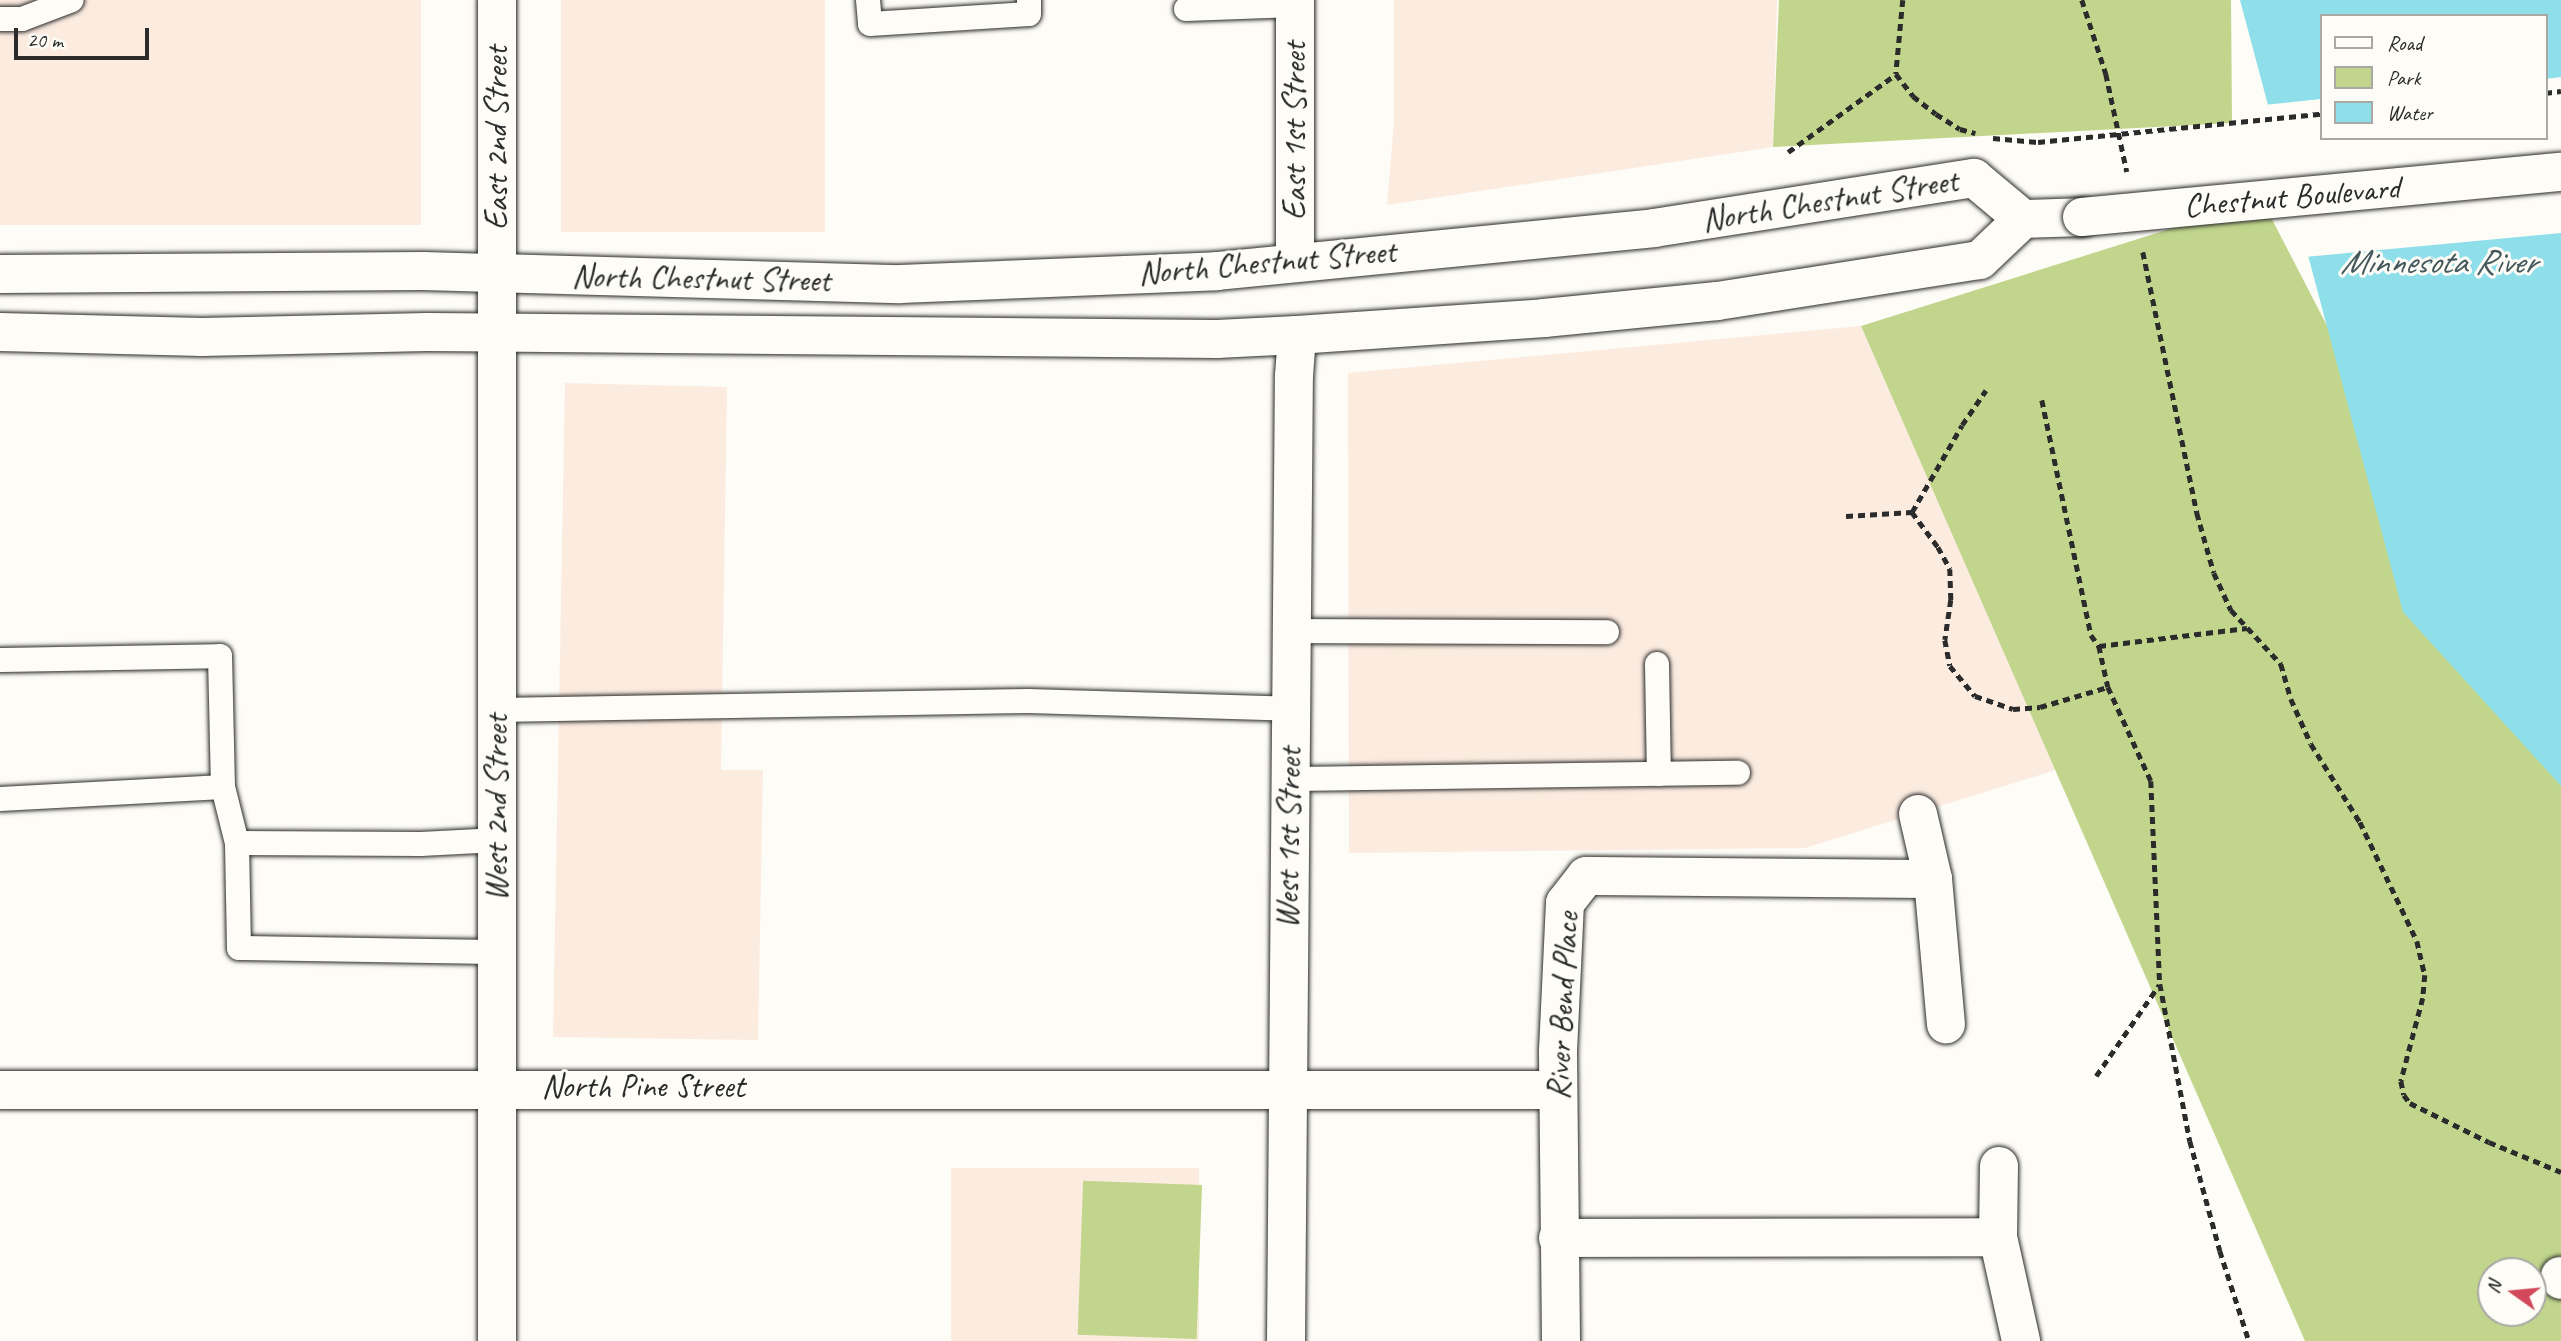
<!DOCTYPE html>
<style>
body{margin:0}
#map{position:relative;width:2561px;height:1341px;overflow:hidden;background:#fdfcf7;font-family:Caveat,sans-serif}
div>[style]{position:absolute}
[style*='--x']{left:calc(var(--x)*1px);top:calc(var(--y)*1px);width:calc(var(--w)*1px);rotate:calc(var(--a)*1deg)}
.built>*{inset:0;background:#fcece0;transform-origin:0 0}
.green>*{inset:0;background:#c1d68c;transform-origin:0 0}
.water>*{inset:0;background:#8fdfea}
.pier>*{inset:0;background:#fdfcf7}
.path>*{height:4.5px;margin-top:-2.25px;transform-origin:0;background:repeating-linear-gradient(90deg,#2b2b2b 0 7px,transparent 0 12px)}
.roads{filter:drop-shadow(0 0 2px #2b2b2b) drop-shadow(0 0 2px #2b2b2b)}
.service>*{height:24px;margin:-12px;padding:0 12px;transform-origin:12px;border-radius:12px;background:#fdfcf7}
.minor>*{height:38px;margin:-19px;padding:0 19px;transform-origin:19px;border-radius:19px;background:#fdfcf7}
.primary>*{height:38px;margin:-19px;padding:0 19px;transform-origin:19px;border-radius:19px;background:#fdfcf7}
.path-bridge>*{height:4.5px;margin-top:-2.25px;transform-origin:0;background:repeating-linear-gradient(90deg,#2b2b2b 0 7px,transparent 0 12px)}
.bridges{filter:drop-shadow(0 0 2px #2b2b2b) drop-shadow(0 0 2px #2b2b2b)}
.primary-bridge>*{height:38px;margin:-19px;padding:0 19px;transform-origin:19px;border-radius:19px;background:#fdfcf7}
span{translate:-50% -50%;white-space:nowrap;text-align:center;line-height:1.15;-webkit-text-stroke:6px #fdfcf7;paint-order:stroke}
.street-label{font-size:33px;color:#2b2b2b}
.water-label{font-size:35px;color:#44585b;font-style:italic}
.legend{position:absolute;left:2320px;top:14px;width:228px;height:126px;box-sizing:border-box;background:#fdfcf7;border:2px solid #a9a8a5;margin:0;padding:9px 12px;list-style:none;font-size:21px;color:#2b2b2b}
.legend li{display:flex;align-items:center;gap:14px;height:35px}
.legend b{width:35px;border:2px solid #a9a8a5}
.north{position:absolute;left:2477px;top:1257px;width:70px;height:70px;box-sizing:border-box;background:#fdfcf7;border:2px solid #a9a8a5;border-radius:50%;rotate:285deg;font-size:19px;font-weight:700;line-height:28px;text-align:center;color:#2b2b2b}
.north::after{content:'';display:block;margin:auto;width:24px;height:32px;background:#d1495b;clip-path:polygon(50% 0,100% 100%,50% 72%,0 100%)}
.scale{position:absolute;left:14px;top:28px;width:135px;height:32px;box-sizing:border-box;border:4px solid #2b2b2b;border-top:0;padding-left:9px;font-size:21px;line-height:24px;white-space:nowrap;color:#2b2b2b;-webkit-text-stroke:5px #fdfcf7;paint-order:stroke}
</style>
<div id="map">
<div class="built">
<div style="left:0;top:0;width:421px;height:225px"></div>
<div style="left:561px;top:0;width:264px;height:232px"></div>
<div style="clip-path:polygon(1394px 0,1777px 0,1773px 147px,1387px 205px,1394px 122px)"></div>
<div style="clip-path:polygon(1861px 326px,2056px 770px,1805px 848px,1349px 853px,1348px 373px)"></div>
<div style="clip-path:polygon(565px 383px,727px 387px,721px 770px,763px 770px,758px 1040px,553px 1037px)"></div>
<div style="left:951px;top:1168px;width:248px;height:173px"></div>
</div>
<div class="green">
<div style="clip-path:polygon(1779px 0,2231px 0,2232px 123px,1773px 147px)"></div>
<div style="clip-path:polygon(evenodd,2262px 200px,2561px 778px,2561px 1341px,2305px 1341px,1861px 326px,2262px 200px,2491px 1271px,2533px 1271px,2533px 1313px,2491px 1313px,2491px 1271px)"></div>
<div style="left:1202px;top:1185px;width:154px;height:119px;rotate:92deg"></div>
</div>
<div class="water">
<div style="clip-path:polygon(evenodd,2240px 0,2561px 0,2561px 786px,2403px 612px,2240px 0,2321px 16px,2545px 16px,2545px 138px,2321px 138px,2321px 16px)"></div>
</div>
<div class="pier">
<div style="clip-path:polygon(2561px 77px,2561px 233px,2305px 257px,2264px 105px,2321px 99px,2321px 138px,2545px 138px,2545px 79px)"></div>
</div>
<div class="path">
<div style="--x:1903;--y:0;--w:74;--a:95.4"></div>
<div style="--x:1896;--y:74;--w:28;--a:52"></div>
<div style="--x:1913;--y:96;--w:29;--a:38"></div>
<div style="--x:1936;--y:114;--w:28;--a:32"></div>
<div style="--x:1960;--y:129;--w:16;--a:15"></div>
<div style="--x:2082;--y:0;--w:78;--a:72"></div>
<div style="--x:2106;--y:74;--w:100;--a:77.9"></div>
<div style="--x:2545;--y:93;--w:16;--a:-7"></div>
<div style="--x:1993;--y:138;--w:45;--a:5.1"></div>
<div style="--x:1788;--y:152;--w:133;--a:-35.8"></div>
<div style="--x:2143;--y:252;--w:267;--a:78.3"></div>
<div style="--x:2197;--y:513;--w:62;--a:74.2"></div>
<div style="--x:2214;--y:573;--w:41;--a:65.3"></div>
<div style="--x:2231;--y:610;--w:74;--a:47.2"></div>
<div style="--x:2281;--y:664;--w:36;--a:74"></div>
<div style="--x:2291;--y:699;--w:49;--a:66"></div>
<div style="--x:2311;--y:744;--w:92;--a:57.9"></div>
<div style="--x:2360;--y:822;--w:132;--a:64.4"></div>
<div style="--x:2417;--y:941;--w:35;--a:77"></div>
<div style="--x:2425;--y:975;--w:23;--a:95"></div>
<div style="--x:2423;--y:998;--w:86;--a:104.8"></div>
<div style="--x:2401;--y:1081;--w:14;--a:78"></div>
<div style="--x:2404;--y:1095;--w:10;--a:53"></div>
<div style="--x:2410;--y:1103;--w:88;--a:26.3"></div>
<div style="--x:2489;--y:1142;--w:78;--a:22.6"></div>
<div style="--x:2042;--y:400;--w:240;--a:78.2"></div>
<div style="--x:2091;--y:635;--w:14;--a:54"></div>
<div style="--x:2099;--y:646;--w:42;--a:77.6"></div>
<div style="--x:2108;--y:687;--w:103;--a:65.4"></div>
<div style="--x:2151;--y:781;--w:203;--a:87.5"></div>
<div style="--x:2160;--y:984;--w:160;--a:79.2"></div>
<div style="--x:2190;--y:1141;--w:114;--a:74.7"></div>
<div style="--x:2220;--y:1251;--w:95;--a:72.1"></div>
<div style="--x:1912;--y:512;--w:100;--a:-60.1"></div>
<div style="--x:1962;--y:425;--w:42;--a:-55.6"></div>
<div style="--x:1846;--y:516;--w:66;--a:-3.5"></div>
<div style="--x:1912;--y:512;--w:44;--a:53.4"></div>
<div style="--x:1938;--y:547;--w:25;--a:61"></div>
<div style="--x:1950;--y:569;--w:31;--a:88"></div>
<div style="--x:1951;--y:600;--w:40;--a:98.5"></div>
<div style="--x:1945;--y:640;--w:26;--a:79"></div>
<div style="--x:1950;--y:666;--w:39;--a:50"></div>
<div style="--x:1975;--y:696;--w:40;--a:18.9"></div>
<div style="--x:2013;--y:709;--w:27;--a:-4"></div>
<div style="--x:2040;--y:707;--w:71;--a:-16.4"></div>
<div style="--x:2099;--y:646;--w:149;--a:-6.9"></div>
<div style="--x:2096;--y:1076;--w:111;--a:-55.3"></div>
</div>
<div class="roads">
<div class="service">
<div style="--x:868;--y:0;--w:24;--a:85"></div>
<div style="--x:870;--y:24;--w:159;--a:-3.6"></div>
<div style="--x:1029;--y:14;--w:14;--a:-90"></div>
<div style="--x:1186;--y:9;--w:109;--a:-2.1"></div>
<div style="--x:0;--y:19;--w:22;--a:0"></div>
<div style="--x:22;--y:19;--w:53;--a:-20.8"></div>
<div style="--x:1291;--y:631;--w:316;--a:0.2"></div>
<div style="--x:0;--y:660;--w:220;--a:-1"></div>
<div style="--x:220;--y:656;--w:131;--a:88.7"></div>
<div style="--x:223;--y:787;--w:223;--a:176.9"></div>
<div style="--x:1657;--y:664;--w:110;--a:89"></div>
<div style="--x:497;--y:710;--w:531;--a:-0.97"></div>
<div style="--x:1028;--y:701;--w:263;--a:1.7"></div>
<div style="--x:1290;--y:779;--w:448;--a:-0.8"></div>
<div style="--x:223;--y:787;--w:58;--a:76"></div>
<div style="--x:497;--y:952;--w:258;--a:-179.1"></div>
<div style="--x:239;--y:948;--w:105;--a:-91.1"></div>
<div style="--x:237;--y:843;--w:184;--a:0.3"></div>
<div style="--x:421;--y:844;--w:77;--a:-3"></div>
</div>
<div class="minor">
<div style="--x:497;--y:0;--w:1341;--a:90"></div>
<div style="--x:1295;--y:0;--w:262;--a:90"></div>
<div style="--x:1918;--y:814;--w:67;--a:77"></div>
<div style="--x:1933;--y:879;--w:146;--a:84.9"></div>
<div style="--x:0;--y:1090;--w:1557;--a:0"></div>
<div style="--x:1999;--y:1166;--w:71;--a:90.8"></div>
<div style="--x:1998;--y:1237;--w:107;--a:77.5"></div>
<div style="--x:1558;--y:1238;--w:440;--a:-0.1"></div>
<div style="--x:2560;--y:1276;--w:4;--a:76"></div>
<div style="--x:1286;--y:1341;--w:965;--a:-89.53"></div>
<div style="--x:1294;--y:376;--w:41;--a:-85.8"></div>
<div style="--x:1561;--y:1341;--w:290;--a:-90.6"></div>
<div style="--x:1558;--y:1051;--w:148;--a:-87.3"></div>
<div style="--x:1565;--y:903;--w:34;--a:-52"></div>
<div style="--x:1586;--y:876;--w:347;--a:0.5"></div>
</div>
<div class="primary">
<div style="--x:2023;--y:219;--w:59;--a:-1.9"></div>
<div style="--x:0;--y:274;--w:423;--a:-0.4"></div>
<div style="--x:423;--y:271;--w:477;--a:1.6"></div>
<div style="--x:900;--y:284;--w:317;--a:-2.3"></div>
<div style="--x:1217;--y:271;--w:439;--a:-5.6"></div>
<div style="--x:1654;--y:228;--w:324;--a:-8.9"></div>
<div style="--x:1974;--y:178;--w:64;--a:39.9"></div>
<div style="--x:0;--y:332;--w:202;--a:1.4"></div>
<div style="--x:202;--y:337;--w:225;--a:-1.3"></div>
<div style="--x:427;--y:332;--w:790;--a:0.51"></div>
<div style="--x:1217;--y:339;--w:80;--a:-2.9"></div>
<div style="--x:1297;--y:335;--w:248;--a:-3.9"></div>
<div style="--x:1544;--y:318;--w:174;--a:-5.6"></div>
<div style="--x:1717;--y:301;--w:266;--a:-8.9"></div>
<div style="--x:1980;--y:260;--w:59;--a:-43.6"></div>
</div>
</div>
<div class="path-bridge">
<div style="--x:2038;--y:142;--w:284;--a:-5.7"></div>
</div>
<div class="bridges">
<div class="primary-bridge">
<div style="--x:2082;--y:217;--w:481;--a:-5.4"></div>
</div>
</div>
<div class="street-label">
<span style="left:1295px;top:131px;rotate:-90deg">East 1st Street</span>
<span style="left:497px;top:138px;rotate:-90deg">East 2nd Street</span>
<span style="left:2292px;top:197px;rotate:-5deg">Chestnut Boulevard</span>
<span style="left:1830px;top:201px;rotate:-9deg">North Chestnut Street</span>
<span style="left:1267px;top:263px;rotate:-5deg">North Chestnut Street</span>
<span style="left:701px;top:279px;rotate:1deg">North Chestnut Street</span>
<span style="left:497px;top:808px;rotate:-90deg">West 2nd Street</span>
<span style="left:1289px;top:838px;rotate:-89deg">West 1st Street</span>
<span style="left:1563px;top:1006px;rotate:-87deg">River Bend Place</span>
<span style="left:643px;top:1087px">North Pine Street</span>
</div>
<div class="water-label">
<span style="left:2438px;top:262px">Minnesota River</span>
</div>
<ul class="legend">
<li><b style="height:9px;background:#fdfcf7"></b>Road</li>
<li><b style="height:19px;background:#c1d68c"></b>Park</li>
<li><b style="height:19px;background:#8fdfea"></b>Water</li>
</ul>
<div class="north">N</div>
<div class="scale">20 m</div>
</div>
